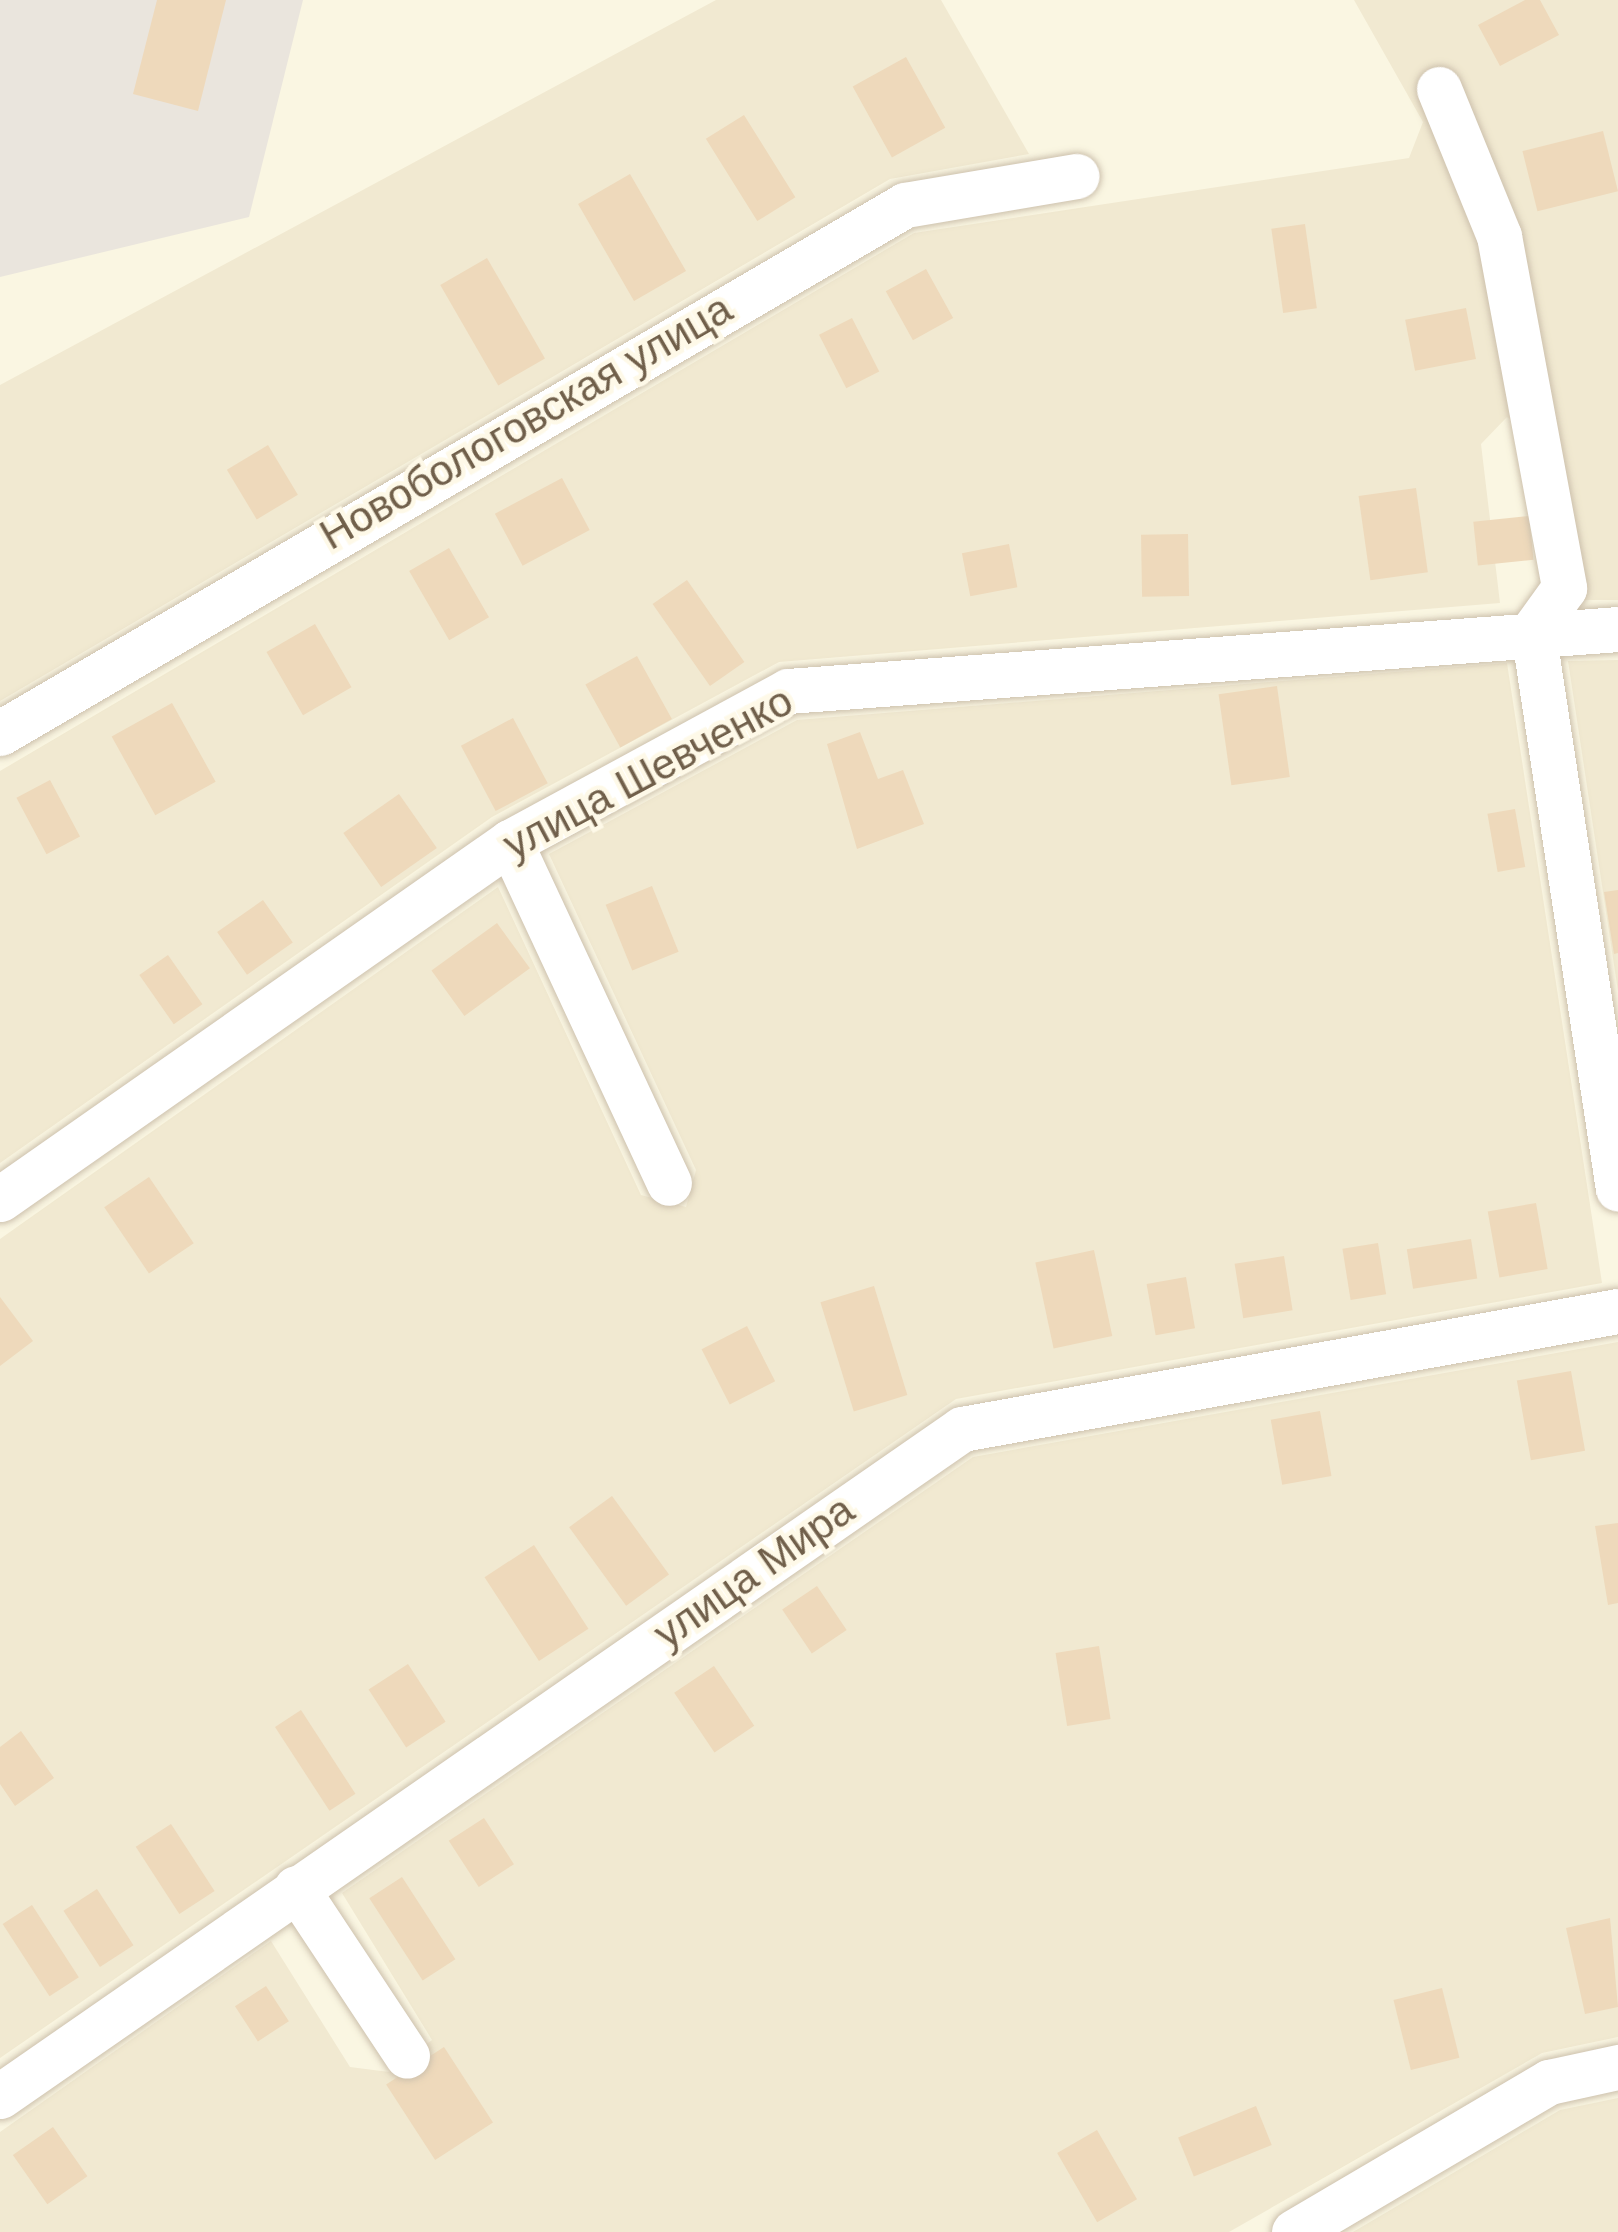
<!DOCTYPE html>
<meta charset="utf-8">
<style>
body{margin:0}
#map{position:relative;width:1618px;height:2232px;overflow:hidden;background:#faf6e2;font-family:Helvetica,sans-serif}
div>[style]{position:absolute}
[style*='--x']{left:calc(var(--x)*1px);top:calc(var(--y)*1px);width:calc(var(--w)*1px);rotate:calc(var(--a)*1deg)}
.residential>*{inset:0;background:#f1e9d1}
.industrial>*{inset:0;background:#eae5dd}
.building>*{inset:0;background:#eed9bb;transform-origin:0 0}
.roads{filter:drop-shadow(0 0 3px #cdc1ad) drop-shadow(0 0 3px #cdc1ad)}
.minor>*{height:45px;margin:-22.5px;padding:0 22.5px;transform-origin:22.5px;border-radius:22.5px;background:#fff}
span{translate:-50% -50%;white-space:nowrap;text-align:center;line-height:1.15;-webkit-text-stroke:9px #fef9e8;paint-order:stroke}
.street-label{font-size:42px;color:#705f4a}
</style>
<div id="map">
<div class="residential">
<div style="clip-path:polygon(716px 0,941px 0,1029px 154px,890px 179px,0 701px,0 385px)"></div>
<div style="clip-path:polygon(1354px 0,1618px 0,1618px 600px,1560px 600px,1539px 438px,1507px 417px,1481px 444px,1500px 603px,779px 662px,492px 817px,0 1163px,0 771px,914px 233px,1409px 158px,1423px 122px)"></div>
<div style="clip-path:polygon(1618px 660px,1618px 991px,1568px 661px)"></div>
<div style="clip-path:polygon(1507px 663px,1602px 1283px,956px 1399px,0 2058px,0 1239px,498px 887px,641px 1195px,686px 1207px,696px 1170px,549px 854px,797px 720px)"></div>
<div style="clip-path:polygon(1618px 1342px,1618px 2037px,1542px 2053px,1229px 2232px,0 2232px,0 2132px,271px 1941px,350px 2067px,389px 2072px,432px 2040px,342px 1893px,973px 1457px)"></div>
<div style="clip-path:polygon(1618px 2098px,1618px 2232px,1353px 2232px,1560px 2110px)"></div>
</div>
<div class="industrial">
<div style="clip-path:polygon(0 0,303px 0,249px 217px,0 277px)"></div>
</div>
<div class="building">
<div style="clip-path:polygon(157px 0,226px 0,198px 111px,133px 94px)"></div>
<div style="clip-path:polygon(1525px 0,1540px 0,1559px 35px,1500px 66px,1478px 25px)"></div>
<div style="left:906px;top:57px;width:81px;height:61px;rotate:61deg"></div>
<div style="left:744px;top:115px;width:97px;height:45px;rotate:58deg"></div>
<div style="left:1603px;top:131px;width:62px;height:83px;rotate:76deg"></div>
<div style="left:630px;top:174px;width:112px;height:60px;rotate:60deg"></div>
<div style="left:1305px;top:224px;width:85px;height:34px;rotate:82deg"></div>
<div style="left:487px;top:258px;width:116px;height:54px;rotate:60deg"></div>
<div style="left:926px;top:269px;width:56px;height:46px;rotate:61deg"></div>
<div style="left:1466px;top:308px;width:52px;height:62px;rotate:79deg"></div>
<div style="left:852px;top:318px;width:60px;height:37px;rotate:63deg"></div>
<div style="left:268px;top:445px;width:58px;height:48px;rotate:59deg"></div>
<div style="left:562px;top:478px;width:59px;height:76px;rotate:62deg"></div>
<div style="left:1416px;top:488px;width:85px;height:58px;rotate:82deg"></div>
<div style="left:1529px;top:516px;width:44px;height:56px;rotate:84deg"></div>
<div style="left:1188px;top:534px;width:62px;height:47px;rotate:89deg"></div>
<div style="left:1009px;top:544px;width:44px;height:48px;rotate:79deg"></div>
<div style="left:449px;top:548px;width:80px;height:46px;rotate:60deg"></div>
<div style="left:687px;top:580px;width:100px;height:42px;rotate:55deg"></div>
<div style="left:315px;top:624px;width:73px;height:56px;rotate:60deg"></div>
<div style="left:637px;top:656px;width:72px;height:59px;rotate:61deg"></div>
<div style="left:1277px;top:686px;width:92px;height:59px;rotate:82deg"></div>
<div style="left:172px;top:703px;width:90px;height:69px;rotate:61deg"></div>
<div style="left:513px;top:718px;width:74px;height:59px;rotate:62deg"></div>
<div style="clip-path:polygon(860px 732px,878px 779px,903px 770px,924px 824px,857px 849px,827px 744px)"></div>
<div style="left:50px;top:780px;width:64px;height:38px;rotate:62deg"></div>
<div style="left:399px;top:794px;width:66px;height:68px;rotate:55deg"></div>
<div style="left:1515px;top:809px;width:59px;height:28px;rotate:80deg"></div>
<div style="left:652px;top:886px;width:71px;height:50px;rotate:68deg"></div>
<div style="clip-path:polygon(1618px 890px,1618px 953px,1614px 954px,1604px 892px)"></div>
<div style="left:263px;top:900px;width:52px;height:56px;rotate:55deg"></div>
<div style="left:497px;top:923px;width:56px;height:81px;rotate:54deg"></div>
<div style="left:168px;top:955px;width:60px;height:35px;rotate:55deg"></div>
<div style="left:149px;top:1177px;width:80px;height:54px;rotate:56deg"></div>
<div style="left:1536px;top:1203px;width:67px;height:49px;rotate:80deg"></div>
<div style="left:1471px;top:1239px;width:40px;height:65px;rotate:81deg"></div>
<div style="left:1378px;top:1243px;width:52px;height:36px;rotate:81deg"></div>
<div style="left:1094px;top:1250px;width:88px;height:60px;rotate:78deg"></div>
<div style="left:1284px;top:1256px;width:55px;height:50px;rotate:81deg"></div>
<div style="left:1186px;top:1277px;width:52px;height:40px;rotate:80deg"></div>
<div style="left:874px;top:1286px;width:114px;height:56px;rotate:73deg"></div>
<div style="clip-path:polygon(0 1297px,33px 1341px,0 1366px)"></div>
<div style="left:747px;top:1326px;width:62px;height:51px;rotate:63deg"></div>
<div style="left:1571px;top:1371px;width:81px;height:55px;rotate:80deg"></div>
<div style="left:1320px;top:1411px;width:66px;height:50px;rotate:80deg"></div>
<div style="left:612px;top:1496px;width:97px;height:53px;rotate:54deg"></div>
<div style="clip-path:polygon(1618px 1523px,1618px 1603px,1608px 1605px,1595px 1526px)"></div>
<div style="left:534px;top:1545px;width:100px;height:59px;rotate:57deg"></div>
<div style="left:817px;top:1586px;width:53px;height:42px;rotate:56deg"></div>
<div style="left:1099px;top:1646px;width:74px;height:44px;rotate:81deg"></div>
<div style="left:408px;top:1664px;width:69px;height:47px;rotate:57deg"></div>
<div style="left:714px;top:1666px;width:72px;height:48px;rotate:56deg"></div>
<div style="left:301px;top:1710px;width:100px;height:31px;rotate:57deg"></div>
<div style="clip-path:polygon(21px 1731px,54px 1778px,15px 1806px,0 1784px,0 1747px)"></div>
<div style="left:484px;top:1818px;width:55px;height:42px;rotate:57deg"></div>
<div style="left:171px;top:1824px;width:80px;height:42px;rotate:57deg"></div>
<div style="left:402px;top:1877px;width:98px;height:39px;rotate:57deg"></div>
<div style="left:97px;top:1889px;width:67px;height:40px;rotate:57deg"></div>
<div style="left:32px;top:1905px;width:86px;height:35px;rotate:57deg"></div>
<div style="clip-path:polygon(1610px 1918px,1618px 2007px,1585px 2014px,1566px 1928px)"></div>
<div style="left:266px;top:1986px;width:42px;height:37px;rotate:57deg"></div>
<div style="left:1442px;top:1988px;width:72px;height:50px;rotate:76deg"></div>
<div style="left:444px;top:2047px;width:90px;height:69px;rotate:57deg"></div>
<div style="left:1256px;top:2106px;width:42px;height:84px;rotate:68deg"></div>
<div style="left:53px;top:2127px;width:60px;height:49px;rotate:55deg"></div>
<div style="left:1097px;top:2130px;width:80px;height:46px;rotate:60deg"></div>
</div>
<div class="roads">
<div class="minor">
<div style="--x:1439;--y:89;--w:159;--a:67.8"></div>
<div style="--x:1499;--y:236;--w:358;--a:79.5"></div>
<div style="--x:1564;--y:588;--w:53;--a:125.8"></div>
<div style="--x:1533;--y:631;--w:564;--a:81.34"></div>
<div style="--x:0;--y:733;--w:1048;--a:-30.26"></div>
<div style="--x:905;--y:205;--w:174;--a:-9.6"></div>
<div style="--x:510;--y:842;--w:376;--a:65"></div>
<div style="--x:0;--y:1199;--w:623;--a:-34.99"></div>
<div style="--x:510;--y:842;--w:316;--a:-28.5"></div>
<div style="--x:788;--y:691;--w:832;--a:-4.27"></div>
<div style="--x:296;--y:1888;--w:201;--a:56.5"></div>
<div style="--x:0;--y:2096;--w:1171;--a:-34.74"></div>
<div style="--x:962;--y:1429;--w:667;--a:-10.2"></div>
<div style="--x:1294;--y:2232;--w:296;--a:-30.5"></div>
<div style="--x:1549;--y:2082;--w:71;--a:-12.3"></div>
</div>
</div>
<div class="street-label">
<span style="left:526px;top:422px;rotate:-30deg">Новобологовская улица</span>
<span style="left:648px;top:773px;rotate:-28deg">улица Шевченко</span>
<span style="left:754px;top:1572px;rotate:-35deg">улица Мира</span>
</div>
</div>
